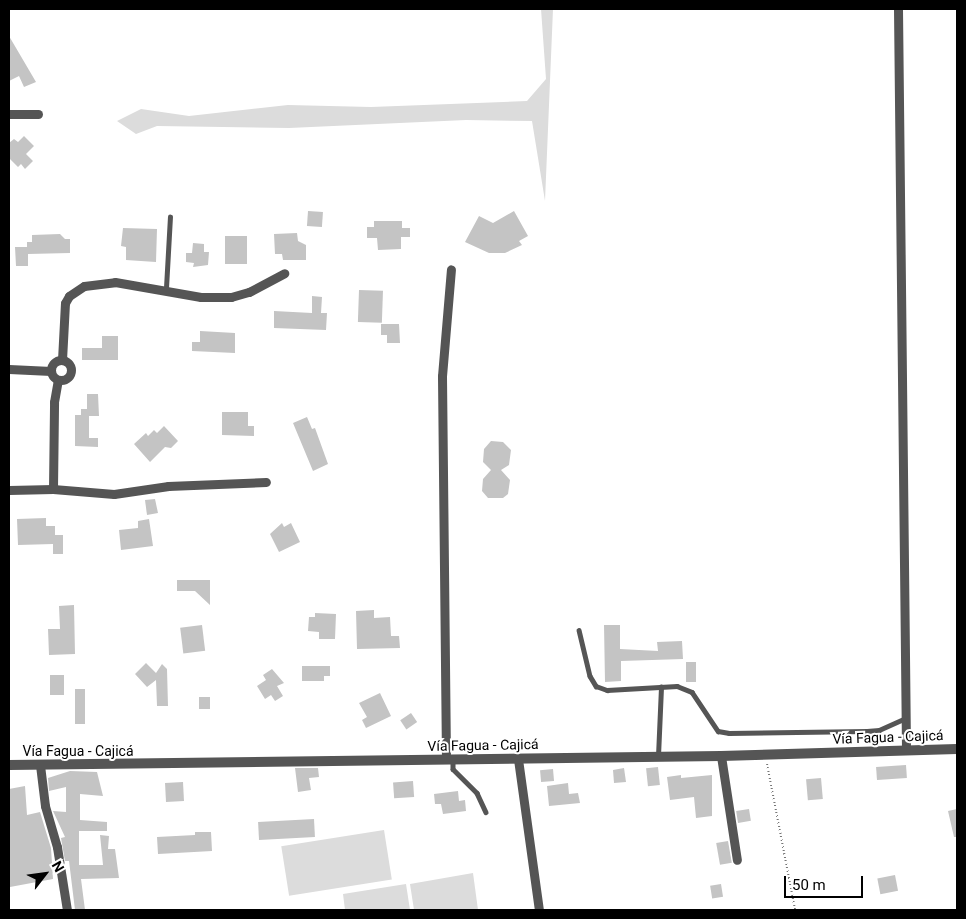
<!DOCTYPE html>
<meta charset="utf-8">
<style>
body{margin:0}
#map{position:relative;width:966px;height:919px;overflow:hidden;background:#fff;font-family:Roboto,sans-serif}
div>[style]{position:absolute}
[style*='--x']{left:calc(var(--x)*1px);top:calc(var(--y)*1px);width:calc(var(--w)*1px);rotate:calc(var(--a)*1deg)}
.green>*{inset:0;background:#dcdcdc;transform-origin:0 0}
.building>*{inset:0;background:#c4c4c4;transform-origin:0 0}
.path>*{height:2px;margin-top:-1px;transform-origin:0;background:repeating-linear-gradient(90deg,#777 0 1px,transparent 0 3.5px)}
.service>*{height:4.5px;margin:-2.25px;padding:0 2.25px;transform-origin:2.25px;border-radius:2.25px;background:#555}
.minor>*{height:9px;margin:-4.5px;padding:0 4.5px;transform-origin:4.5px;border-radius:4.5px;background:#555}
.minor>.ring{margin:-4.5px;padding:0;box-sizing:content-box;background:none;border:9px solid #555;border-radius:50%}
.tertiary>*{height:10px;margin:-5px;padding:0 5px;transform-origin:5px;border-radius:5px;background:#555}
span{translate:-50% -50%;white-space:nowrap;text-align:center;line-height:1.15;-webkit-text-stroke:4px #fff;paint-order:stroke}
.street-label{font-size:14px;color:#000}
.frame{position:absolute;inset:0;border:10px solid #000;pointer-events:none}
.north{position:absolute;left:20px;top:849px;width:50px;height:50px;-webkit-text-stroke:4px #fff;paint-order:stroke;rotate:60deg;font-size:14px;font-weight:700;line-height:20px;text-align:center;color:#000}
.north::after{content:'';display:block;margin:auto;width:18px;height:22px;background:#000;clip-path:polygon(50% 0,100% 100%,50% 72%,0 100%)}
.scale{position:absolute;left:784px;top:876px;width:79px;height:22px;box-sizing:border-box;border:2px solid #000;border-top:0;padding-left:6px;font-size:15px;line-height:18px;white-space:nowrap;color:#000;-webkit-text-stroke:4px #fff;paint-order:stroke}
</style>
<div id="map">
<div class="green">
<div style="clip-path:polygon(541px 9px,553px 9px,545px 201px,532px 121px,466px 120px,289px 128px,157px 126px,136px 134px,117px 121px,141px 109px,189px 116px,288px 105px,371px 107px,527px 101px,546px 79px)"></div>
<div style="left:384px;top:830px;width:50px;height:104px;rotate:81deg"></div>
<div style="clip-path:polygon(473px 873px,478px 910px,414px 910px,410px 884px)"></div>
<div style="clip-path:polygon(406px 884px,410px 910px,345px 910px,343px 894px)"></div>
</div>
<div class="building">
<div style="clip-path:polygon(9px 36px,36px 82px,24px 87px,19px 76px,9px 81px)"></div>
<div style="clip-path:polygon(24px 136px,34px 146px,26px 154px,33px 161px,25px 169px,21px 164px,18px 167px,9px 158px,9px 143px,14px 139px,18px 142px)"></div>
<div style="left:308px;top:211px;width:15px;height:15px;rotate:4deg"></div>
<div style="clip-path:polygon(514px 211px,528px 236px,519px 241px,522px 245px,505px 253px,489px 253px,465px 242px,479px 216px,493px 223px)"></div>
<div style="clip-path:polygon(374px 221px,402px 221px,402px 228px,410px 228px,410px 237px,401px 237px,401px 249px,378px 250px,377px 238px,367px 238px,367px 227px,374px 227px)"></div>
<div style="clip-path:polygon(123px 228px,157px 229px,156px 262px,126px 260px,126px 247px,121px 246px)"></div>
<div style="clip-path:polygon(297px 233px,298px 241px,306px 245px,306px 260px,283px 260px,282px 254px,275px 254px,274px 234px)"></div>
<div style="clip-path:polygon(60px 234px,65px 239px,70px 239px,70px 253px,28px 254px,28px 266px,16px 266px,15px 247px,27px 247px,27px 242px,32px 242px,32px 235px)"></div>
<div style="left:225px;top:236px;width:22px;height:28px"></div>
<div style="clip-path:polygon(193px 243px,204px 244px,204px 252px,209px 252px,208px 265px,193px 267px,194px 263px,186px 262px,186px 253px,192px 253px)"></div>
<div style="left:359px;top:290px;width:24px;height:32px;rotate:2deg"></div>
<div style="clip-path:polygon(312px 296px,322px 297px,321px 313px,327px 313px,326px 330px,274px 328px,274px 311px,312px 313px)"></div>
<div style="clip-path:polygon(381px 324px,399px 324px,400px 343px,387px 343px,387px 335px,381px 335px)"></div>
<div style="clip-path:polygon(200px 331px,235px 333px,235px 353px,192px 351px,192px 342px,200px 342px)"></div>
<div style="clip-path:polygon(102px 336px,118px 336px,118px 360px,82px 360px,82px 348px,102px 348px)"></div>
<div style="clip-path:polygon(87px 394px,98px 394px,99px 416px,89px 416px,89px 438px,98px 438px,98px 447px,75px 446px,75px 415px,81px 415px,81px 409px,87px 409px)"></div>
<div style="clip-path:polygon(222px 412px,248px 412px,248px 426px,254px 426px,254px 436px,222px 435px)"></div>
<div style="clip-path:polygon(307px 417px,312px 429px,315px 428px,328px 464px,313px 471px,293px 423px)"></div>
<div style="clip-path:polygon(164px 426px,178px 441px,171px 448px,165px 447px,150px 462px,134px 444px,146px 433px,148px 436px,154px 430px,157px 433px)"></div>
<div style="clip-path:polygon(491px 441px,503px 442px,511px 450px,509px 465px,501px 470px,510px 480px,508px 494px,503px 498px,488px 498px,482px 491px,483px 479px,491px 470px,483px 462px,484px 449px)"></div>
<div style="clip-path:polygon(155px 499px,158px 513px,147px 515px,145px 500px)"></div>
<div style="clip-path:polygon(46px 518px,46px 526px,55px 526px,55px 535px,63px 535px,63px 554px,53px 554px,53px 544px,18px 545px,17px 519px)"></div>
<div style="clip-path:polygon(149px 519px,153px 546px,121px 550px,119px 530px,138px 528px,138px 521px)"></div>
<div style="clip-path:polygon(282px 523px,284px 527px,291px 523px,300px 542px,279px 552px,270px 534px)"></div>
<div style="clip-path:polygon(177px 580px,210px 580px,210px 605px,195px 591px,177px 591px)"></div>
<div style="clip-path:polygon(74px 605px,75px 654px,49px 655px,48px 629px,60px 629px,59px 606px)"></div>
<div style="clip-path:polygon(374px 610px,374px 618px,390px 617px,391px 636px,399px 636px,400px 648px,357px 649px,356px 611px)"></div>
<div style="clip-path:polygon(315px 613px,336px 614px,335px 639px,319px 639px,319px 632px,308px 631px,309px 617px,315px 617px)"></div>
<div style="left:202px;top:625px;width:26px;height:22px;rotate:83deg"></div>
<div style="clip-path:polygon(604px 625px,620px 625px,620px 649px,658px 651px,657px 642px,682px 641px,683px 659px,621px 661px,621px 681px,605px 682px)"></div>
<div style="left:686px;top:662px;width:10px;height:20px"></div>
<div style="clip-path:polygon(146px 663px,156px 673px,162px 664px,167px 669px,168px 706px,157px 706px,156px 680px,147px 687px,135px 674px)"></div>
<div style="clip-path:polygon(302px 666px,330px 666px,330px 676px,324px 676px,324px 681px,302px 681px)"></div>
<div style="clip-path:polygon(272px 669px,284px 683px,277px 686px,283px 696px,275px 701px,271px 695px,265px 699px,257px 686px,266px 680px,263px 675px)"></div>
<div style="left:50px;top:675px;width:14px;height:20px"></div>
<div style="left:75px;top:689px;width:10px;height:35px"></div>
<div style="clip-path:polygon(380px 693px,391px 716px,366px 728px,362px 720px,367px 717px,359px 703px)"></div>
<div style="left:199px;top:697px;width:11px;height:12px"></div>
<div style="left:411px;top:713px;width:11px;height:13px;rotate:56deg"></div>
<div style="left:906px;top:765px;width:13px;height:30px;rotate:86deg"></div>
<div style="left:658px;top:767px;width:18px;height:12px;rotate:84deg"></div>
<div style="clip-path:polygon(295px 768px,318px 768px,319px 777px,309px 778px,311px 790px,298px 792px)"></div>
<div style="clip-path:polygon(624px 768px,626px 782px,614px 783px,613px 770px)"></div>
<div style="left:553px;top:769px;width:12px;height:13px;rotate:85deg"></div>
<div style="clip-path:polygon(70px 771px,97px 772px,103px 796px,80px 794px,80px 820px,107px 822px,107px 831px,79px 831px,79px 865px,103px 865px,100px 835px,109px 836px,108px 849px,115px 849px,119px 878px,81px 879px,85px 910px,75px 910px,69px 861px,65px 861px,61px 838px,65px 837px,53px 811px,66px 812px,66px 787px,49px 791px,48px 778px)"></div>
<div style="clip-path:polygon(681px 775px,681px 778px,712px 775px,712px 816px,696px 818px,694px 797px,670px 800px,667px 777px)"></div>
<div style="left:821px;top:778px;width:21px;height:15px;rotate:85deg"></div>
<div style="left:413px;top:781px;width:16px;height:20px;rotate:86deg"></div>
<div style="left:183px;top:782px;width:19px;height:18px;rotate:87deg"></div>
<div style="clip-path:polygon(568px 783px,569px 794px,578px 793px,580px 803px,549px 806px,547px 786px)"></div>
<div style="clip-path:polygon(25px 786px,27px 815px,40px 812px,51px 848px,53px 879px,10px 887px,9px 789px)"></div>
<div style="clip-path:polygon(458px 791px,459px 801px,465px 800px,466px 811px,443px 814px,441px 804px,435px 804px,434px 794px)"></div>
<div style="left:749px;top:809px;width:12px;height:13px;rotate:81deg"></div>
<div style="clip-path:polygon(957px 809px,957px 837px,954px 837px,948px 811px)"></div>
<div style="left:314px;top:819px;width:18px;height:56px;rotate:87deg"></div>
<div style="clip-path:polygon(195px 832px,211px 832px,212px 851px,158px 854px,157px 837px,195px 835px)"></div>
<div style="left:728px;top:841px;width:22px;height:12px;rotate:80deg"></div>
<div style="left:895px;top:875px;width:16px;height:18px;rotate:79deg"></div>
<div style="left:721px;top:884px;width:13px;height:11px;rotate:81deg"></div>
</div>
<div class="path">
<div style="--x:767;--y:764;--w:149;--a:79.1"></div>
</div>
<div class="service">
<div style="--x:166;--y:288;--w:71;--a:-86.8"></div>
<div style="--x:579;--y:630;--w:47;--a:76.6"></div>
<div style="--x:590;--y:676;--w:12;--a:59"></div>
<div style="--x:596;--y:686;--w:12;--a:20"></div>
<div style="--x:607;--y:690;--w:70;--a:-3.3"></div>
<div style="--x:677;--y:686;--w:16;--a:22"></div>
<div style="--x:692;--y:692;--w:47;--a:56.3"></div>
<div style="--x:718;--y:731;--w:11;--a:10"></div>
<div style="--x:729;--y:733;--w:138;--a:-0.8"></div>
<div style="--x:867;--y:731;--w:12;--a:-5"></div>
<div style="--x:879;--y:730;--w:27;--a:-24"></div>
<div style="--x:658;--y:756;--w:69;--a:-87.5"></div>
<div style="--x:453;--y:760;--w:9;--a:90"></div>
<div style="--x:453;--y:769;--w:34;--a:45"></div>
<div style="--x:477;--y:793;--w:21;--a:65"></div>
</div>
<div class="minor">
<div style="--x:898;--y:9;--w:740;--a:89.38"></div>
<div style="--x:9;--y:114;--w:29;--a:0"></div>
<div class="ring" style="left:51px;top:360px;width:11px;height:11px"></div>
<div style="--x:62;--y:360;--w:57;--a:-87"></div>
<div style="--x:65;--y:303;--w:8;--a:-60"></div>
<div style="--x:69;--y:296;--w:18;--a:-34"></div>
<div style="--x:84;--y:286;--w:31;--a:-7"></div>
<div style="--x:115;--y:282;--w:87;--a:9.9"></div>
<div style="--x:201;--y:297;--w:30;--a:0"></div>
<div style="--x:231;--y:297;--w:19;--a:-16"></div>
<div style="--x:249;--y:292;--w:40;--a:-28"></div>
<div style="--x:9;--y:369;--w:42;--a:2.7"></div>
<div style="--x:53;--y:489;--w:61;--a:4.7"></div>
<div style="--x:114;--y:494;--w:55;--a:-8.4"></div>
<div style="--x:168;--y:486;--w:98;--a:-2.3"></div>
<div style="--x:9;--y:490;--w:44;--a:-1.3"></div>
<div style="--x:53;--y:489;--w:87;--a:-89.3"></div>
<div style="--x:54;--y:402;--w:22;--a:-80"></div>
<div style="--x:721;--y:756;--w:105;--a:81.3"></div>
<div style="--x:446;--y:759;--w:383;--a:-90.6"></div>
<div style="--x:442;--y:376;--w:107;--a:-85.2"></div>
<div style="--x:518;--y:759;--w:152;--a:82.1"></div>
<div style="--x:40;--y:765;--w:41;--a:83"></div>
<div style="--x:45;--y:806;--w:43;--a:73.7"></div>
<div style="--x:57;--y:847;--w:64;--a:81"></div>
</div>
<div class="tertiary">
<div style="--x:9;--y:765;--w:712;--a:-0.72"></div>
<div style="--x:721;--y:756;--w:236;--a:-1.7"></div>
</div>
<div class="street-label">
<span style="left:888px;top:737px;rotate:-2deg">Vía Fagua - Cajicá</span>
<span style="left:483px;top:745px;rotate:-1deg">Vía Fagua - Cajicá</span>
<span style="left:78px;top:751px">Vía Fagua - Cajicá</span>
</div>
<div class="frame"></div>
<div class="north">N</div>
<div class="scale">50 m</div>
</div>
